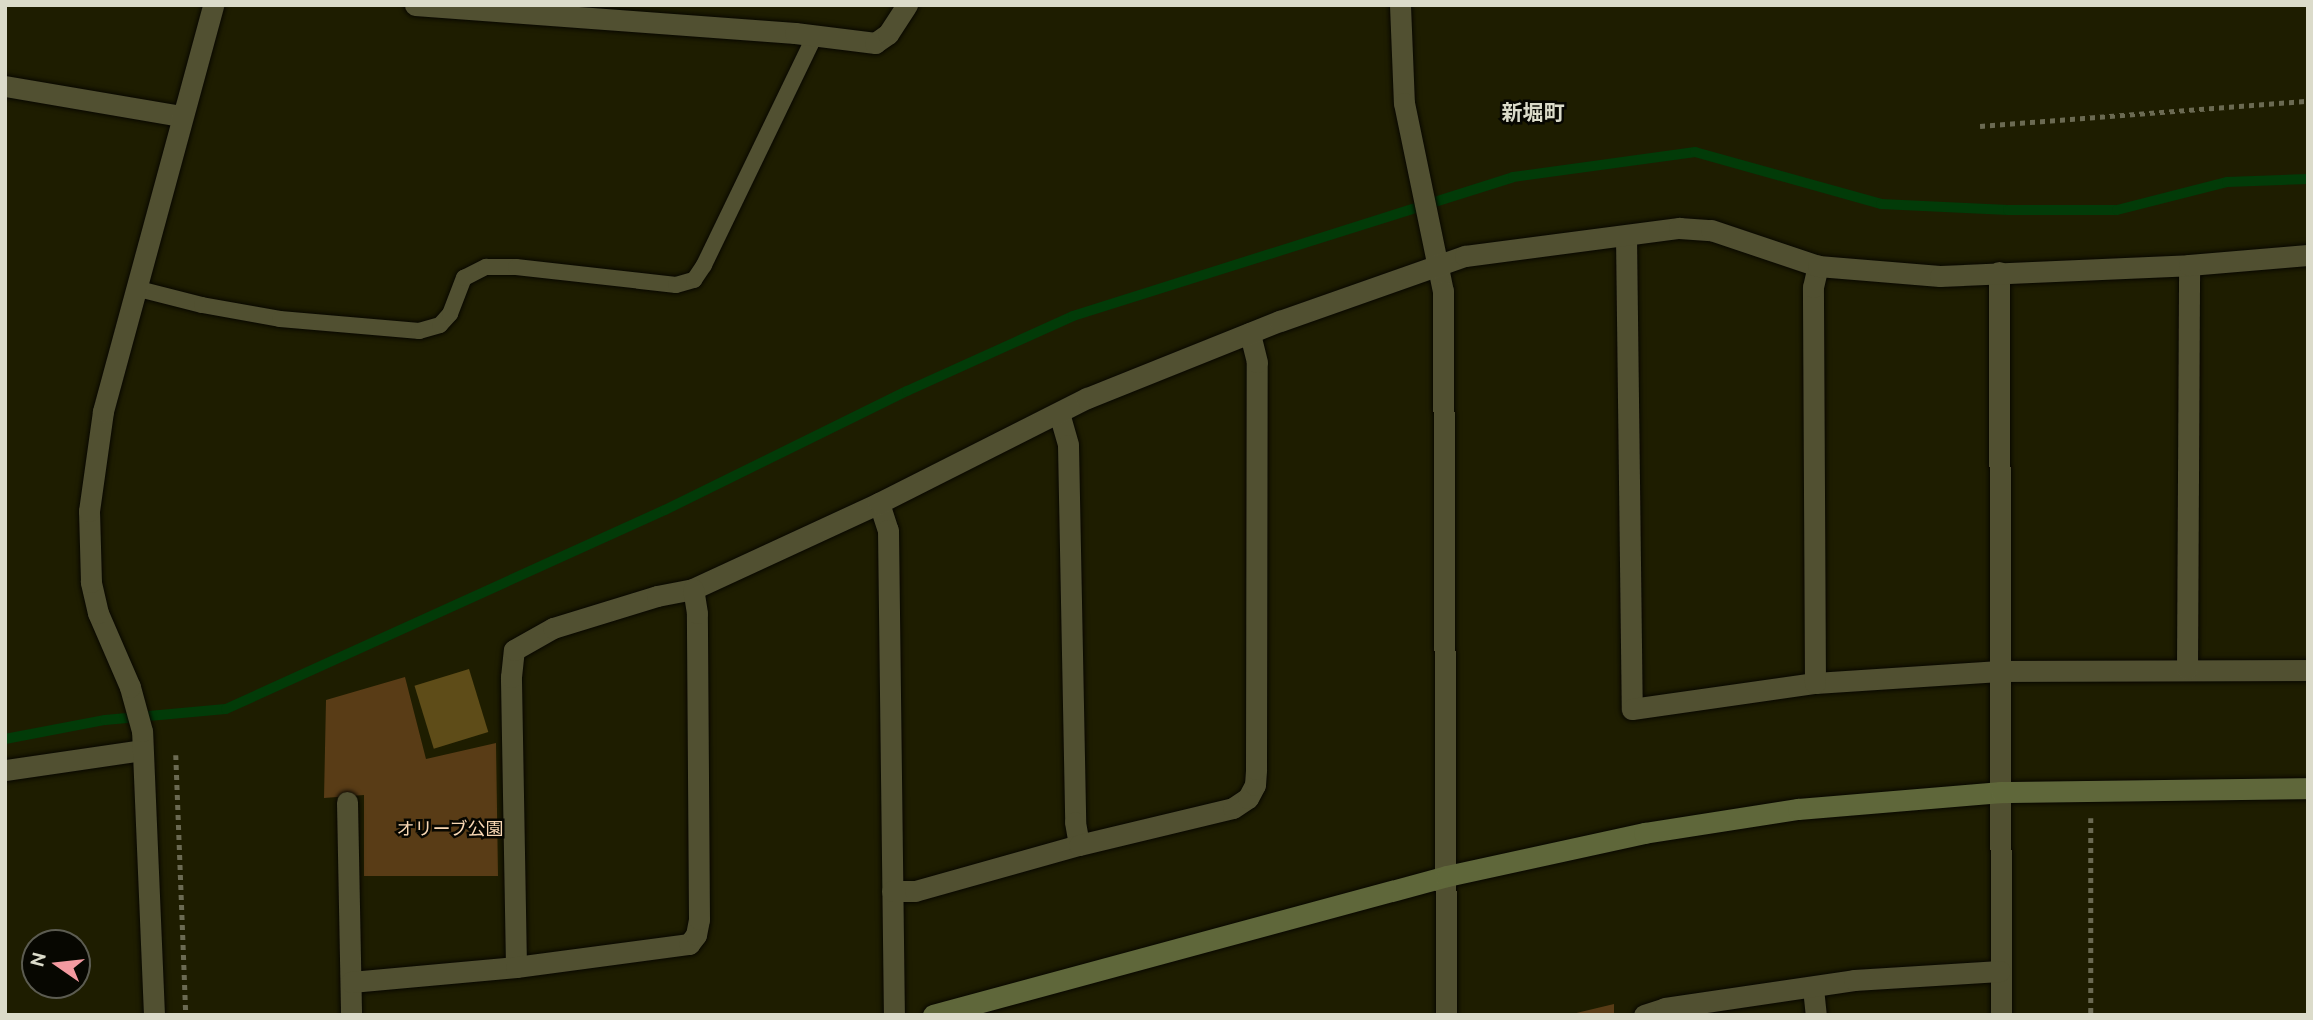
<!DOCTYPE html>
<meta charset="utf-8">
<style>
body{margin:0}
#map{position:relative;width:2313px;height:1020px;overflow:hidden;background:#1e1d00;font-family:Ubuntu,"Noto Sans JP",sans-serif}
div>[style]{position:absolute}
[style*='--x']{left:calc(var(--x)*1px);top:calc(var(--y)*1px);width:calc(var(--w)*1px);rotate:calc(var(--a)*1deg)}
.green>*{inset:0;background:#593c16}
.stream>*{height:10px;margin:-5px;padding:0 5px;transform-origin:5px;border-radius:5px;background:#023b08}
.building>*{inset:0;background:#5e4c18;transform-origin:0 0}
.path>*{height:4.5px;margin-top:-2.25px;transform-origin:0;background:repeating-linear-gradient(90deg,#6b6a52 0 5px,transparent 0 10px)}
.roads{filter:drop-shadow(0 0 2px #080700) drop-shadow(0 0 2px #080700)}
.lane>*{height:16px;margin:-8px;padding:0 8px;transform-origin:8px;border-radius:8px;background:#515031}
.street>*{height:21px;margin:-10.5px;padding:0 10.5px;transform-origin:10.5px;border-radius:10.5px;background:#515031}
.secondary>*{height:21px;margin:-10.5px;padding:0 10.5px;transform-origin:10.5px;border-radius:10.5px;background:#5f673a}
span{translate:-50% -50%;white-space:nowrap;text-align:center;line-height:1.15;-webkit-text-stroke:5px #070701;paint-order:stroke}
.park-label{font-size:18px;color:#f9d8b4}
.quarter-label{font-size:21px;color:#dbdbca;font-weight:700}
.frame{position:absolute;inset:0;border:7px solid #dbdbca;pointer-events:none}
.north{position:absolute;left:21px;top:929px;width:70px;height:70px;box-sizing:border-box;background:#070701;border:2px solid #5c5c51;border-radius:50%;rotate:284deg;font-size:19px;font-weight:700;line-height:28px;text-align:center;color:#dbdbca}
.north::after{content:'';display:block;margin:auto;width:24px;height:32px;background:#f49aa0;clip-path:polygon(50% 0,100% 100%,50% 72%,0 100%)}
</style>
<div id="map">
<div class="green">
<div style="clip-path:polygon(405px 677px,426px 759px,496px 743px,498px 876px,364px 876px,364px 795px,324px 798px,326px 700px)"></div>
<div style="clip-path:polygon(1614px 1004px,1614px 1015px,1568px 1015px)"></div>
</div>
<div class="stream">
<div style="--x:5;--y:739;--w:102;--a:-10.8"></div>
<div style="--x:105;--y:720;--w:121;--a:-5.2"></div>
<div style="--x:226;--y:709;--w:482;--a:-24.4"></div>
<div style="--x:665;--y:510;--w:270;--a:-26.2"></div>
<div style="--x:907;--y:391;--w:182;--a:-24.3"></div>
<div style="--x:1073;--y:316;--w:461;--a:-17.5"></div>
<div style="--x:1513;--y:177;--w:184;--a:-7.8"></div>
<div style="--x:1695;--y:152;--w:193;--a:15.6"></div>
<div style="--x:1881;--y:204;--w:127;--a:2.7"></div>
<div style="--x:2008;--y:210;--w:109;--a:0"></div>
<div style="--x:2117;--y:210;--w:114;--a:-14.3"></div>
<div style="--x:2227;--y:182;--w:81;--a:-2.1"></div>
</div>
<div class="building">
<div style="left:469px;top:669px;width:66px;height:57px;rotate:73deg"></div>
</div>
<div class="path">
<div style="--x:1980;--y:126;--w:329;--a:-4.4"></div>
<div style="--x:176;--y:755;--w:260;--a:87.8"></div>
<div style="--x:2091;--y:818;--w:197;--a:90"></div>
</div>
<div class="roads">
<div class="lane">
<div style="--x:135;--y:288;--w:69;--a:14.2"></div>
<div style="--x:202;--y:305;--w:79;--a:10.2"></div>
<div style="--x:280;--y:319;--w:140;--a:4.9"></div>
<div style="--x:419;--y:331;--w:22;--a:-16"></div>
<div style="--x:440;--y:325;--w:15;--a:-48"></div>
<div style="--x:450;--y:314;--w:39;--a:-69"></div>
<div style="--x:464;--y:278;--w:25;--a:-27"></div>
<div style="--x:486;--y:267;--w:30;--a:0"></div>
<div style="--x:516;--y:267;--w:161;--a:6.4"></div>
<div style="--x:676;--y:285;--w:19;--a:-16"></div>
<div style="--x:694;--y:280;--w:18;--a:-56"></div>
<div style="--x:704;--y:265;--w:253;--a:-64.2"></div>
</div>
<div class="street">
<div style="--x:415;--y:5;--w:381;--a:4.2"></div>
<div style="--x:795;--y:33;--w:81;--a:7.1"></div>
<div style="--x:875;--y:43;--w:16;--a:-35"></div>
<div style="--x:888;--y:34;--w:35;--a:-57"></div>
<div style="--x:1400;--y:5;--w:98;--a:87.7"></div>
<div style="--x:1404;--y:103;--w:192;--a:78.3"></div>
<div style="--x:1443;--y:291;--w:724;--a:89.76"></div>
<div style="--x:5;--y:86;--w:179;--a:9.7"></div>
<div style="--x:1626;--y:236;--w:473;--a:89.3"></div>
<div style="--x:1632;--y:709;--w:185;--a:-8.1"></div>
<div style="--x:1815;--y:683;--w:185;--a:-3.7"></div>
<div style="--x:2000;--y:671;--w:308;--a:-0.2"></div>
<div style="--x:1999;--y:272;--w:743;--a:89.85"></div>
<div style="--x:1059;--y:413;--w:33;--a:74"></div>
<div style="--x:1068;--y:445;--w:377;--a:88.9"></div>
<div style="--x:1075;--y:822;--w:23;--a:80"></div>
<div style="--x:879;--y:503;--w:28;--a:72"></div>
<div style="--x:888;--y:530;--w:485;--a:89.3"></div>
<div style="--x:2187;--y:669;--w:404;--a:-89.7"></div>
<div style="--x:1815;--y:683;--w:396;--a:-90.3"></div>
<div style="--x:1813;--y:287;--w:22;--a:-77"></div>
<div style="--x:5;--y:770;--w:138;--a:-8.3"></div>
<div style="--x:347;--y:802;--w:213;--a:88.9"></div>
<div style="--x:892;--y:891;--w:23;--a:0"></div>
<div style="--x:915;--y:891;--w:170;--a:-15.7"></div>
<div style="--x:1079;--y:845;--w:158;--a:-13.5"></div>
<div style="--x:1233;--y:808;--w:18;--a:-34"></div>
<div style="--x:1248;--y:798;--w:15;--a:-62"></div>
<div style="--x:1255;--y:785;--w:16;--a:-86"></div>
<div style="--x:1256;--y:769;--w:407;--a:-89.9"></div>
<div style="--x:1257;--y:362;--w:30;--a:-104"></div>
<div style="--x:516;--y:967;--w:290;--a:-91"></div>
<div style="--x:511;--y:677;--w:27;--a:-84"></div>
<div style="--x:514;--y:650;--w:45;--a:-29.4"></div>
<div style="--x:553;--y:628;--w:109;--a:-17.1"></div>
<div style="--x:657;--y:596;--w:37;--a:-11"></div>
<div style="--x:693;--y:589;--w:205;--a:-24.8"></div>
<div style="--x:879;--y:503;--w:233;--a:-26.8"></div>
<div style="--x:1087;--y:398;--w:208;--a:-21.8"></div>
<div style="--x:1280;--y:321;--w:196;--a:-19.4"></div>
<div style="--x:1465;--y:256;--w:216;--a:-7.5"></div>
<div style="--x:1679;--y:228;--w:32;--a:4"></div>
<div style="--x:1711;--y:230;--w:113;--a:18.6"></div>
<div style="--x:1818;--y:266;--w:122;--a:4.7"></div>
<div style="--x:1940;--y:276;--w:249;--a:-2.5"></div>
<div style="--x:2189;--y:265;--w:119;--a:-4.8"></div>
<div style="--x:351;--y:982;--w:166;--a:-5.2"></div>
<div style="--x:516;--y:967;--w:175;--a:-7.6"></div>
<div style="--x:689;--y:944;--w:11;--a:-52"></div>
<div style="--x:696;--y:935;--w:16;--a:-79"></div>
<div style="--x:699;--y:919;--w:306;--a:-90.4"></div>
<div style="--x:697;--y:613;--w:24;--a:-99"></div>
<div style="--x:1813;--y:988;--w:27;--a:84"></div>
<div style="--x:154;--y:1015;--w:284;--a:-92.4"></div>
<div style="--x:142;--y:731;--w:46;--a:-105.3"></div>
<div style="--x:130;--y:687;--w:81;--a:-113.4"></div>
<div style="--x:98;--y:613;--w:32;--a:-103"></div>
<div style="--x:91;--y:582;--w:71;--a:-91.6"></div>
<div style="--x:89;--y:511;--w:101;--a:-82"></div>
<div style="--x:103;--y:411;--w:421;--a:-74.8"></div>
<div style="--x:1644;--y:1015;--w:22;--a:-18"></div>
<div style="--x:1665;--y:1008;--w:191;--a:-8.4"></div>
<div style="--x:1854;--y:980;--w:146;--a:-3.5"></div>
</div>
<div class="secondary">
<div style="--x:933;--y:1015;--w:532;--a:-15.13"></div>
<div style="--x:1447;--y:876;--w:202;--a:-12.3"></div>
<div style="--x:1644;--y:833;--w:156;--a:-8.9"></div>
<div style="--x:1798;--y:809;--w:204;--a:-4.8"></div>
<div style="--x:2001;--y:792;--w:307;--a:-0.7"></div>
</div>
</div>
<div class="park-label">
<span style="left:450px;top:828px">オリーブ公園</span>
</div>
<div class="quarter-label">
<span style="left:1533px;top:112px">新堀町</span>
</div>
<div class="frame"></div>
<div class="north">N</div>
</div>
